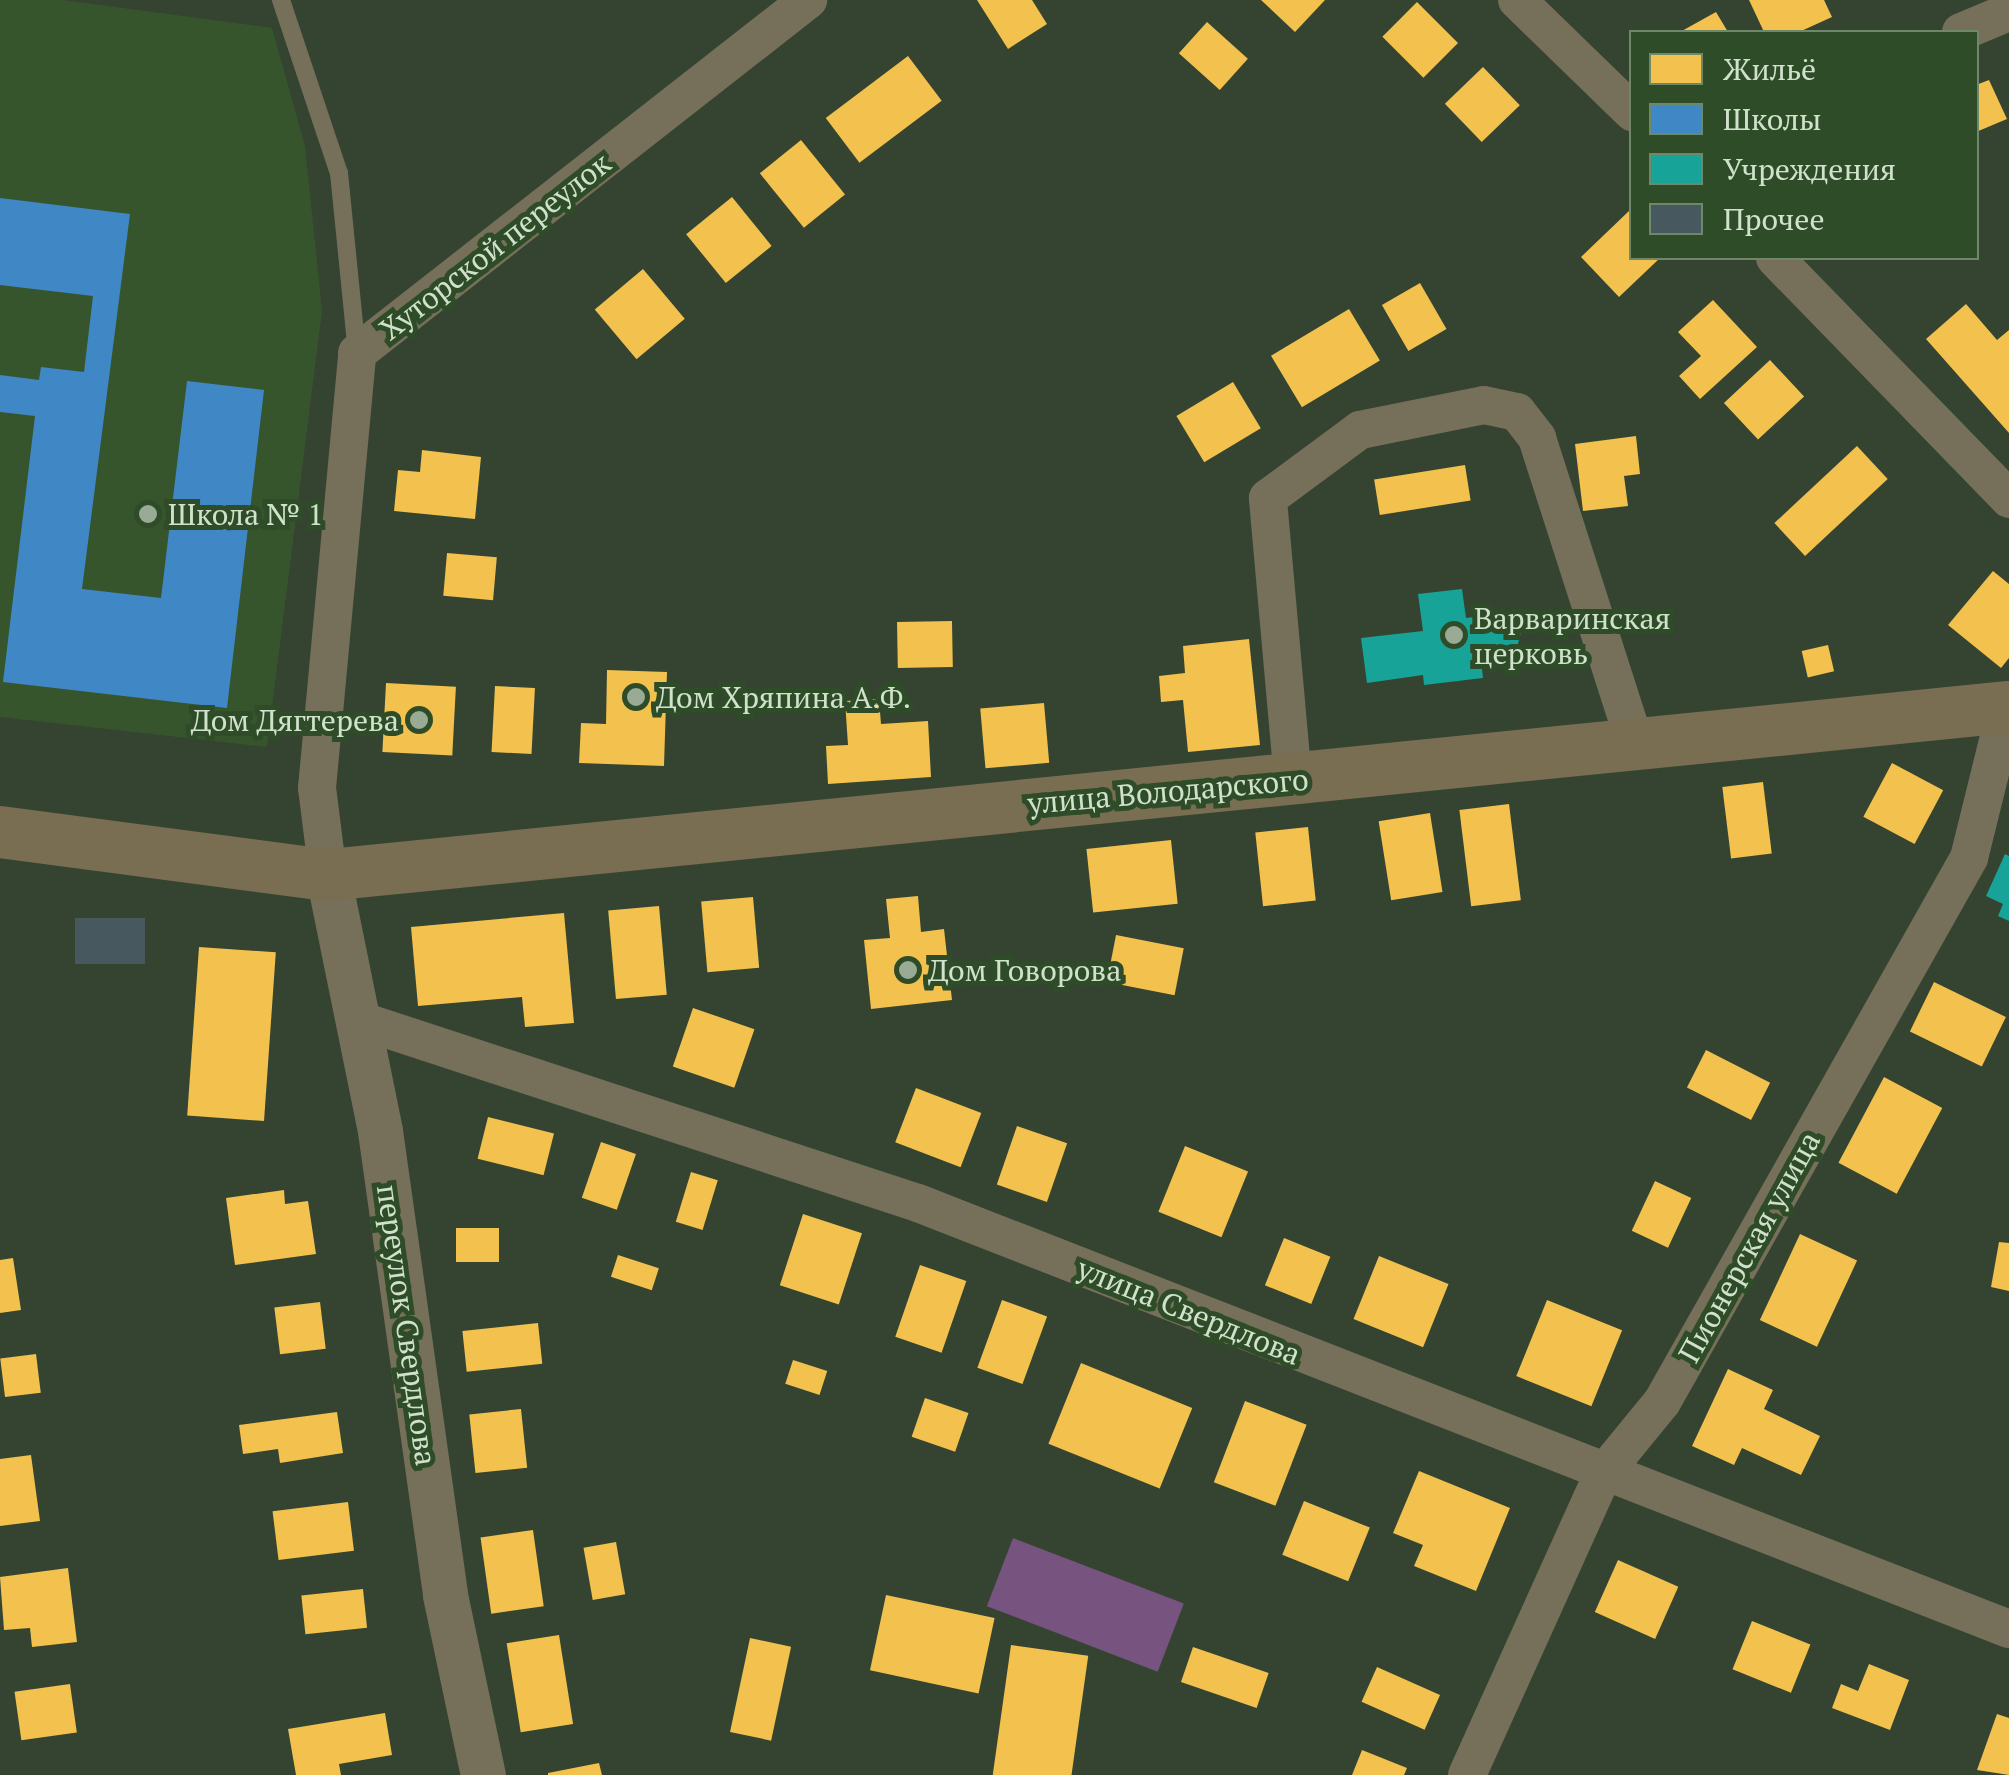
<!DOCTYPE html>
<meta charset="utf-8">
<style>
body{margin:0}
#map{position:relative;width:2009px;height:1775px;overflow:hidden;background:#344430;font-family:"PT Serif",serif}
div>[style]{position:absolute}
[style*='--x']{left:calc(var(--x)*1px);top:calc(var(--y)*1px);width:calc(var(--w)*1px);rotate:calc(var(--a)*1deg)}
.built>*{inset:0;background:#36552d}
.green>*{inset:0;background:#775380;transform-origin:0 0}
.homes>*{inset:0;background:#f2c14e;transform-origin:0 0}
.schools>*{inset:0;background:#3f88c5}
.public>*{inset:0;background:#17a398}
.building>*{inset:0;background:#47585f;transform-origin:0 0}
.service>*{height:18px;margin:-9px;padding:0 9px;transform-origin:9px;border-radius:9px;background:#766f59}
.minor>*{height:38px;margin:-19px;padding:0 19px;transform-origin:19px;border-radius:19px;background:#766f59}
.tertiary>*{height:45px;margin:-22.5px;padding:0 22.5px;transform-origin:22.5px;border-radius:22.5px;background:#766f59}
.secondary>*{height:52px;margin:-26px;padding:0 26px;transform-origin:26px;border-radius:26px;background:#796e52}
.dots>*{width:28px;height:28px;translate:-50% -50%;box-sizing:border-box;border:5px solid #2f4c28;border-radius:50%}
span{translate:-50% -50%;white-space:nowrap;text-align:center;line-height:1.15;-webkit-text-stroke:10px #2f4c28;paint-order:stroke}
.street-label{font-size:30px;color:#d0e1cc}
.poi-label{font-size:30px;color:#d0e1cc}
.left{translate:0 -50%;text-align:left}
.right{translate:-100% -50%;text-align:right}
.legend{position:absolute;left:1629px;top:30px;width:350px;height:230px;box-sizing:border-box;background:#2f4c28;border:2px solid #6f886a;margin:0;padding:12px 18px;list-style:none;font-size:30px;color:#d0e1cc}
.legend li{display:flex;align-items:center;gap:20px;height:50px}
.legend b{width:50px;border:2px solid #6f886a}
</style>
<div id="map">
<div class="built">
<div style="clip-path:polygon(0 0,63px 0,272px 28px,305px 146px,322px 311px,267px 747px,0 717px)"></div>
</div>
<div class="green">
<div style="left:1013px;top:1538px;width:183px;height:73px;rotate:21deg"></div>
</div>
<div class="homes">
<div style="clip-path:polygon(977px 0,1032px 0,1047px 24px,1008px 49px)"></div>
<div style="clip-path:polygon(1261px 0,1325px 0,1295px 32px)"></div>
<div style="clip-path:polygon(1749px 0,1824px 0,1832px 17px,1799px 32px,1764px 32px)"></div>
<div style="left:1417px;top:2px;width:58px;height:49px;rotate:45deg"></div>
<div style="clip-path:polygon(1716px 12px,1728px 32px,1680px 32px)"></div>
<div style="left:1207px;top:22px;width:55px;height:42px;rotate:42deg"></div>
<div style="left:908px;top:56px;width:56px;height:103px;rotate:53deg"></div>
<div style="left:1483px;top:67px;width:53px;height:53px;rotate:46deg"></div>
<div style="clip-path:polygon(1989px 80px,2007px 119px,1976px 132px,1976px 85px)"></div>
<div style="left:801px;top:140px;width:70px;height:53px;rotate:51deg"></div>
<div style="left:732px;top:197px;width:63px;height:59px;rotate:51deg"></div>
<div style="clip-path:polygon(1630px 210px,1632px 258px,1660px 258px,1619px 297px,1581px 257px)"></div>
<div style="left:643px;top:269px;width:65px;height:63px;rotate:50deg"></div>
<div style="left:1420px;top:283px;width:53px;height:44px;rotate:60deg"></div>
<div style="clip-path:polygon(1713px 300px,1757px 347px,1700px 399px,1679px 376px,1701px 356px,1678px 332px)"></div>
<div style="clip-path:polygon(1966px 304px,1997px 340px,2009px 330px,2009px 433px,1926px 339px)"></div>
<div style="left:1349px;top:309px;width:60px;height:91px;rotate:59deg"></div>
<div style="left:1770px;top:360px;width:50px;height:63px;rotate:47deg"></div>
<div style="left:1233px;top:382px;width:54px;height:66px;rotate:59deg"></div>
<div style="clip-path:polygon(1636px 436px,1640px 474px,1624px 476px,1628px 506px,1583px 511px,1575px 444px)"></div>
<div style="left:1857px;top:446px;width:45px;height:113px;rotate:47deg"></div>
<div style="clip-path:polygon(422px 450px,481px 457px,475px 519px,394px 511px,398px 470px,420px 472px)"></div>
<div style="left:1465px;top:465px;width:36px;height:92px;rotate:81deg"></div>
<div style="left:447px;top:553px;width:50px;height:43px;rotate:5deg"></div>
<div style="clip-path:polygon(1993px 571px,2009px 584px,2009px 658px,2001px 668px,1948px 625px)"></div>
<div style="left:952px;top:621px;width:46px;height:55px;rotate:89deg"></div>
<div style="clip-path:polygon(1249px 639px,1260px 745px,1188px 752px,1183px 700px,1161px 702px,1159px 676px,1185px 673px,1183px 646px)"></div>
<div style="left:1828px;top:645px;width:27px;height:27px;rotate:77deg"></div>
<div style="clip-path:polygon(607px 670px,667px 672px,664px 766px,579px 763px,581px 723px,606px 724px)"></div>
<div style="left:386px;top:683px;width:70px;height:69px;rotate:3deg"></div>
<div style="left:495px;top:686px;width:40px;height:66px;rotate:3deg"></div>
<div style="clip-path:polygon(879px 699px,881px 724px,928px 721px,931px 777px,828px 784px,826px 746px,848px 745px,845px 701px)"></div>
<div style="left:1044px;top:703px;width:60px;height:64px;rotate:85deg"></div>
<div style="left:1892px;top:763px;width:58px;height:61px;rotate:28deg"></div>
<div style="left:1763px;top:782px;width:72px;height:41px;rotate:83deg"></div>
<div style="left:1509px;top:804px;width:97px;height:50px;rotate:83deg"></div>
<div style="left:1430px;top:813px;width:80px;height:52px;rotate:81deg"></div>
<div style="left:1308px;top:827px;width:74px;height:53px;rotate:84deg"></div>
<div style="left:1171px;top:840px;width:64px;height:85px;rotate:84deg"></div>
<div style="clip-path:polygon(918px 896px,921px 932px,944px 929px,952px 1000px,871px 1009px,864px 940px,890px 938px,886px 899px)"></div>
<div style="left:753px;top:897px;width:71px;height:52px;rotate:85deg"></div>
<div style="left:659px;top:906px;width:89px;height:51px;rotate:85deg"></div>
<div style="clip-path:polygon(564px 913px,574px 1023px,525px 1027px,522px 997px,418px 1006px,411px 927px)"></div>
<div style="left:1116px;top:935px;width:69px;height:48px;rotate:11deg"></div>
<div style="left:199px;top:947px;width:77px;height:169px;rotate:4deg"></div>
<div style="left:1934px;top:982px;width:80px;height:55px;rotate:26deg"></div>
<div style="left:693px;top:1008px;width:65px;height:62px;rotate:19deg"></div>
<div style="left:1706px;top:1050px;width:72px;height:42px;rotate:27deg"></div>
<div style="left:1884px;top:1077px;width:66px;height:97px;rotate:28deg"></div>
<div style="left:916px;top:1088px;width:70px;height:58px;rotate:21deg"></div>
<div style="left:488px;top:1117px;width:68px;height:43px;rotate:14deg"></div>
<div style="left:1017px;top:1126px;width:53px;height:62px;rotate:19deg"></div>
<div style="left:601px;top:1142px;width:37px;height:59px;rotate:19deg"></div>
<div style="left:1185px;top:1146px;width:68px;height:71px;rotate:22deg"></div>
<div style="left:691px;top:1172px;width:28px;height:52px;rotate:17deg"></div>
<div style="left:1655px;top:1181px;width:40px;height:55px;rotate:25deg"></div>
<div style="clip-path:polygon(284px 1190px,285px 1204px,308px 1201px,316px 1254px,235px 1265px,226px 1198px)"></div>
<div style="left:803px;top:1214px;width:62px;height:75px;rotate:18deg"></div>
<div style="left:499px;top:1228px;width:34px;height:43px;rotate:90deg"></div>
<div style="left:1800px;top:1234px;width:63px;height:95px;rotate:25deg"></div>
<div style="left:1284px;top:1238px;width:50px;height:51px;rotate:22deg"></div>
<div style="clip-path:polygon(1999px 1242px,2009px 1243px,2009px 1291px,1991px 1287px)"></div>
<div style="left:618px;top:1255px;width:43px;height:23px;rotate:18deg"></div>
<div style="left:1379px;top:1256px;width:75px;height:68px;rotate:22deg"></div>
<div style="clip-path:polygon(13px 1258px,21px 1310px,0 1313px,0 1260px)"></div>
<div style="left:920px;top:1265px;width:49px;height:76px;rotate:19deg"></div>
<div style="left:1002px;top:1300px;width:48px;height:72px;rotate:20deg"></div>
<div style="left:1547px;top:1300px;width:81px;height:82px;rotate:22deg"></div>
<div style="left:320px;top:1302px;width:47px;height:46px;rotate:83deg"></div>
<div style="left:538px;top:1323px;width:41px;height:76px;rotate:84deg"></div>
<div style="left:36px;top:1354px;width:39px;height:36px;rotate:83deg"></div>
<div style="left:793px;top:1360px;width:36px;height:25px;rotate:18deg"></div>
<div style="left:1081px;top:1363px;width:120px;height:87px;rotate:22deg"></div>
<div style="clip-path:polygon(1728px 1369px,1773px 1390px,1764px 1409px,1820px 1436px,1801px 1475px,1742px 1448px,1734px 1465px,1692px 1446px)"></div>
<div style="left:925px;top:1398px;width:46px;height:41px;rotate:19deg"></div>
<div style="left:1245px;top:1401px;width:66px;height:87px;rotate:21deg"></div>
<div style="left:521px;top:1409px;width:59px;height:52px;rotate:84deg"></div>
<div style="clip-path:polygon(337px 1412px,343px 1453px,280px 1463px,278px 1449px,243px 1454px,239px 1425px)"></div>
<div style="clip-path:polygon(31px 1455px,40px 1521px,0 1526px,0 1459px)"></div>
<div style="clip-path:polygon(1419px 1471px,1510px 1508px,1476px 1591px,1414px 1566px,1423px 1545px,1393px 1533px)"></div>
<div style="left:1304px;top:1501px;width:71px;height:58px;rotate:22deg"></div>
<div style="left:348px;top:1502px;width:49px;height:76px;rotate:83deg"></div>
<div style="left:533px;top:1530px;width:77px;height:53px;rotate:82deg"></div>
<div style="left:616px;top:1542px;width:53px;height:33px;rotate:80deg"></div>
<div style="left:1618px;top:1560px;width:66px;height:57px;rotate:24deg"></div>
<div style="clip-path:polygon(68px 1568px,77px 1642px,32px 1647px,30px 1628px,4px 1630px,0 1577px)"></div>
<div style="left:363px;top:1589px;width:39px;height:62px;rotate:84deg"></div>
<div style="left:886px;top:1595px;width:111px;height:77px;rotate:12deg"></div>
<div style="left:1752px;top:1621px;width:63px;height:52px;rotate:22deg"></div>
<div style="left:559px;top:1635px;width:90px;height:53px;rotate:81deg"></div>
<div style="left:750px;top:1638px;width:42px;height:96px;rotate:12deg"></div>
<div style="left:1011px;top:1645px;width:78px;height:131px;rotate:8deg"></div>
<div style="left:1193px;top:1647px;width:80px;height:37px;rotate:19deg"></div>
<div style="clip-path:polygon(1869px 1664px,1909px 1680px,1890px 1730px,1832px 1708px,1841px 1684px,1858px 1691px)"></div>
<div style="left:1377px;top:1667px;width:69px;height:38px;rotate:24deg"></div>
<div style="left:70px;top:1684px;width:49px;height:56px;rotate:82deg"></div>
<div style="clip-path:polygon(385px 1713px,392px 1755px,339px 1764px,341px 1775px,296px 1775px,288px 1729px)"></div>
<div style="clip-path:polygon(1997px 1714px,2009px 1718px,2009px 1775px,1977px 1770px)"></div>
<div style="clip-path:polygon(1362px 1750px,1407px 1768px,1404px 1775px,1352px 1775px)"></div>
<div style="clip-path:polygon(599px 1763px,602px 1775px,548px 1775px,548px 1773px)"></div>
</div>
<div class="schools">
<div style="clip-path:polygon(0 198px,130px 214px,82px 589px,161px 598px,187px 381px,264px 390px,227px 708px,3px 682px,35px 416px,0 412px,0 375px,39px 380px,41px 367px,84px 372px,93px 296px,0 285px)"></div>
</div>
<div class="public">
<div style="clip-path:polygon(1462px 589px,1466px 618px,1491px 615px,1492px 623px,1507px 622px,1521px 632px,1514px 659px,1482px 669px,1483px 678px,1424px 685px,1423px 675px,1367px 683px,1361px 638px,1423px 631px,1418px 594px)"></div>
<div style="clip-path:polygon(2005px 854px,2009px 856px,2009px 921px,1998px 916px,2003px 904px,1986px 896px)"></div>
</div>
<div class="building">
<div style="left:145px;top:918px;width:46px;height:70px;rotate:90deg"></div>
</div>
<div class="service">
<div style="--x:281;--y:0;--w:182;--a:71.5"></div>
<div style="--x:339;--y:173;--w:181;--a:84.3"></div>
</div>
<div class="minor">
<div style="--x:1517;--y:0;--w:161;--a:44.2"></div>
<div style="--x:1961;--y:32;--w:52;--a:-22.6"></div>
<div style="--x:1775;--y:258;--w:336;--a:45.8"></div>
<div style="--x:1293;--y:780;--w:283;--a:-95.1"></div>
<div style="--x:1268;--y:498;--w:114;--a:-36.5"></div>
<div style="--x:1360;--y:430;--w:126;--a:-11.4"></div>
<div style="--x:1484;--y:405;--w:34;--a:12"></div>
<div style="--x:1517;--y:412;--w:33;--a:52"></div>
<div style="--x:1537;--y:438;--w:320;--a:72.2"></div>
<div style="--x:328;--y:875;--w:88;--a:-97.2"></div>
<div style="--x:317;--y:788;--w:437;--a:-84.7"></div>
<div style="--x:357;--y:353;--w:573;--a:-38.05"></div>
<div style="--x:359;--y:1020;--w:588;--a:18.13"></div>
<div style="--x:918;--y:1203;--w:1171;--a:21.33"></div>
<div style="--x:1467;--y:1775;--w:330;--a:-65.7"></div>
<div style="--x:1603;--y:1474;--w:93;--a:-50.7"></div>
<div style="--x:1662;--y:1402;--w:625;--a:-60.56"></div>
<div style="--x:1969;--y:858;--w:154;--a:-76.1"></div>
</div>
<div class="tertiary">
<div style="--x:328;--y:875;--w:261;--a:78.5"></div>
<div style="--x:380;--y:1131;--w:469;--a:82"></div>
<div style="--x:445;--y:1595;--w:184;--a:78.1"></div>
</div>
<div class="secondary">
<div style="--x:0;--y:832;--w:331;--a:7.5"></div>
<div style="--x:328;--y:875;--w:1689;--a:-5.71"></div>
</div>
<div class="dots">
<div style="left:148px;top:514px;background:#99aa95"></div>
<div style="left:1454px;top:635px;background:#99aa95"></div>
<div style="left:636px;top:697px;background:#99aa95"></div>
<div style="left:419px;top:720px;background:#99aa95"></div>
<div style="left:908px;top:970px;background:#99aa95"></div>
</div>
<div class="street-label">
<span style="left:495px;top:246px;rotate:-38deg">Хуторской переулок</span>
<span style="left:1168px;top:791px;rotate:-5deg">улица Володарского</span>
<span style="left:1749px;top:1247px;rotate:-61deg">Пионерская улица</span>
<span style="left:1189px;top:1311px;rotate:22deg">улица Свердлова</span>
<span style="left:407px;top:1325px;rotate:82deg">переулок Свердлова</span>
</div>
<div class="poi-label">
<span class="left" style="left:168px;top:514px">Школа № 1</span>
<span class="left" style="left:1474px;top:635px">Варваринская<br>церковь</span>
<span class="left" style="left:656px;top:697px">Дом Хряпина А.Ф.</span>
<span class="right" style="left:399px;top:720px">Дом Дягтерева</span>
<span class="left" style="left:928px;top:970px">Дом Говорова</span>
</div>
<ul class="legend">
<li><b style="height:28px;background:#f2c14e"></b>Жильё</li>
<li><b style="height:28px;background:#3f88c5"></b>Школы</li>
<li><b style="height:28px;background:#17a398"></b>Учреждения</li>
<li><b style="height:28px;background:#47585f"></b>Прочее</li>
</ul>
</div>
